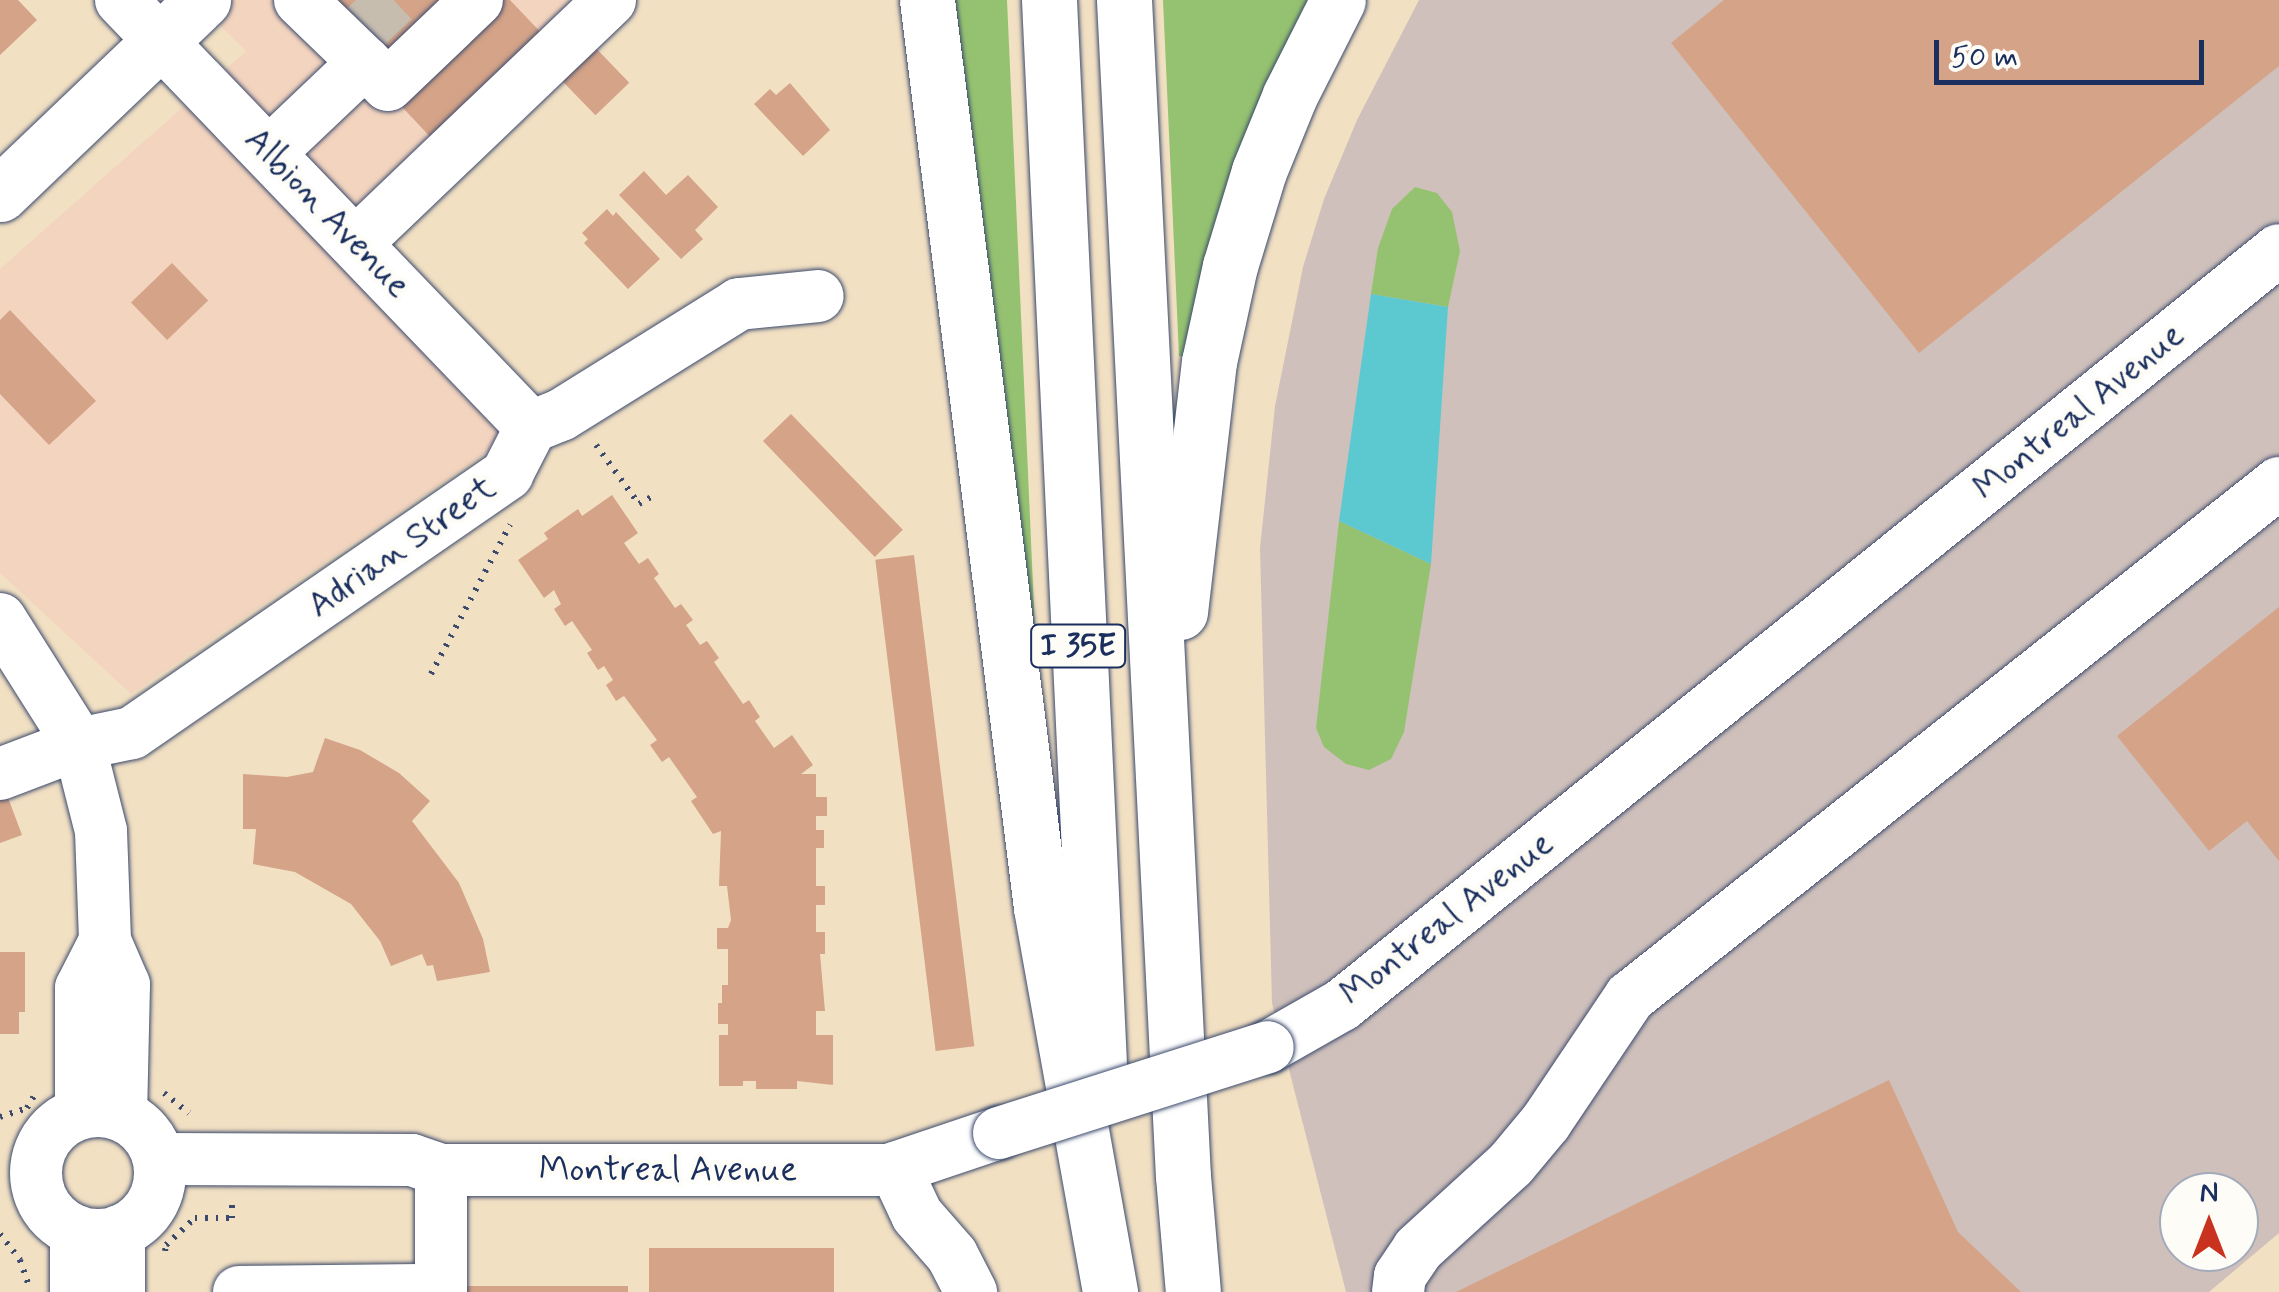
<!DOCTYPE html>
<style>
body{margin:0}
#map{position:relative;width:2279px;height:1292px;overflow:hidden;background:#f2e0c3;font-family:Mynerve,sans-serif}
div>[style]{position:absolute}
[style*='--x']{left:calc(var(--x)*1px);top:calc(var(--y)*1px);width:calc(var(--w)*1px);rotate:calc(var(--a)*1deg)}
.built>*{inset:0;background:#f3d4bf}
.industrial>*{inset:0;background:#cfc0bb}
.green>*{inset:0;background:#95c270}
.water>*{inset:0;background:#5cc9d1}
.building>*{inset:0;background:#d4a388;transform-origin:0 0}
.minor-tunnel>*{height:52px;margin-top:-26px;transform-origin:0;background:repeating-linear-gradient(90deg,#c7bdaf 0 52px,transparent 0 78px)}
.path>*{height:6px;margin-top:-3px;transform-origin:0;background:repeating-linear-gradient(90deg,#3b4a6d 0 2.5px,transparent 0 10.5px)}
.roads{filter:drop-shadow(0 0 2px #3b4a6d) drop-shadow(0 0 2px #3b4a6d)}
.minor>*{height:52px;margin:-26px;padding:0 26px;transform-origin:26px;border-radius:26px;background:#fff}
.minor>.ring{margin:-26px;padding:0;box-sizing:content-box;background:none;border:52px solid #fff;border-radius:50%}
.major>*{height:55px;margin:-27.5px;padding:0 27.5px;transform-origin:27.5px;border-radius:27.5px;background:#fff}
.highway>*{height:55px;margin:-27.5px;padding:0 27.5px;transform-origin:27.5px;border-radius:27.5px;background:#fff}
.bridges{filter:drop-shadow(0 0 2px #3b4a6d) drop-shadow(0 0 2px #3b4a6d)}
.minor-bridge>*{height:52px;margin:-26px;padding:0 26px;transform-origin:26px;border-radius:26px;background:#fff}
span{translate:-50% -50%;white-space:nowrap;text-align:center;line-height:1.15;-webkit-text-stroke:9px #fdfcf7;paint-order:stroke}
.shield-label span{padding:2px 8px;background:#fdfcf7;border:2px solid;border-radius:8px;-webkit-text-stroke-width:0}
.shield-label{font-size:32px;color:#1b2f5e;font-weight:700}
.street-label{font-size:35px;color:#1b2f5e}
.north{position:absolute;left:2159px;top:1172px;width:100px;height:100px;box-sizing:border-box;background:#fdfcf7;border:2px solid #a3aaba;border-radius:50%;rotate:0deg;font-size:28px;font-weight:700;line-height:40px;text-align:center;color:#1b2f5e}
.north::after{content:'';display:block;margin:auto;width:35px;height:45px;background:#c8321e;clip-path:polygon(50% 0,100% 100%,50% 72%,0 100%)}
.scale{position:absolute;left:1934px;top:40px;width:270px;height:45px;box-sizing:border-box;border:5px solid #1b2f5e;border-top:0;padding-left:12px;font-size:30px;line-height:35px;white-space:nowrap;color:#1b2f5e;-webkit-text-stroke:8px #fdfcf7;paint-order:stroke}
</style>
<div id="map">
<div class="built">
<div style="clip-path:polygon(194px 0,582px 0,326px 241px,517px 432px,131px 694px,0 573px,0 269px,246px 51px)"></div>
</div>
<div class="industrial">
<div style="clip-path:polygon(evenodd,1419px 0,2279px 0,2279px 1233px,2209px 1292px,1346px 1292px,1272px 1003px,1260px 548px,1275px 406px,1303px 267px,1324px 199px,1357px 120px,1419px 0,2179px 1192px,2239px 1192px,2239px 1252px,2179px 1252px,2179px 1192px)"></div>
</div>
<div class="green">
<div style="clip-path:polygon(939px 0,1007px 0,1037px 676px)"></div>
<div style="clip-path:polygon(1163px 0,1315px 0,1191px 358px,1179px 356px)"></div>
<div style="clip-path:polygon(1415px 187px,1437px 193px,1452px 212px,1460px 251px,1448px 307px,1371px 294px,1378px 248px,1392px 209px)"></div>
<div style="clip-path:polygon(1339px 521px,1431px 564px,1404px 732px,1391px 759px,1369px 770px,1346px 764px,1324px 747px,1316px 728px)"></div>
</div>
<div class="water">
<div style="clip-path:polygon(1371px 294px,1448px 307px,1431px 564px,1339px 521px)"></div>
</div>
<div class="building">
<div style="clip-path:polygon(0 0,18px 0,37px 20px,0 55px)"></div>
<div style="clip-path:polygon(331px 0,444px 0,397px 67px)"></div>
<div style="clip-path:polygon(488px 0,510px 0,546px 38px,435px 142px,389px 93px)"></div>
<div style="clip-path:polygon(1724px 0,2279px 0,2279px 66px,1919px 353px,1671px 43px)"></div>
<div style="left:589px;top:41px;width:58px;height:47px;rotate:46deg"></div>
<div style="clip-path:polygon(790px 83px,830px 130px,803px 156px,754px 104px,770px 89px,776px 95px)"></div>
<div style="clip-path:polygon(644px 171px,666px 195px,688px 175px,718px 207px,695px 230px,703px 239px,681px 259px,619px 195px)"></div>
<div style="clip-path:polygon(607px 209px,613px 216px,616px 212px,660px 259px,628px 289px,584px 243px,588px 239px,582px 233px)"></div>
<div style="left:172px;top:263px;width:52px;height:57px;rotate:46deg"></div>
<div style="clip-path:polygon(10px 310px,96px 401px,49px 445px,0 394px,0 320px)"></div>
<div style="left:791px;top:414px;width:161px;height:39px;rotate:46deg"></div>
<div style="clip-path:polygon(612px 495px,638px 533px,624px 543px,639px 564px,648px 558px,659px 574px,654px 578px,675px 608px,681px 604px,693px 620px,686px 625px,700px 645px,707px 641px,719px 658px,714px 662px,743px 704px,749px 700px,760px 717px,755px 721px,774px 748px,792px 735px,813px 765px,801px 774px,816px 774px,816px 797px,827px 797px,827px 816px,816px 816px,816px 830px,824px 830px,824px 848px,816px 848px,816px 886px,825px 886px,825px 905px,816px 905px,816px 932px,825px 932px,825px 954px,820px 954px,825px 1011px,816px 1011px,816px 1035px,833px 1035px,833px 1085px,797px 1081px,797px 1089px,756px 1089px,756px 1081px,743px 1081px,743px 1086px,719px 1086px,719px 1035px,728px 1035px,728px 1024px,718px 1024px,718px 1003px,722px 1003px,722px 985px,728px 985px,728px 949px,717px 949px,717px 928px,728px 928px,731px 920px,727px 886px,719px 886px,721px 831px,713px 834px,691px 801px,697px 797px,669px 757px,662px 762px,650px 745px,657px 740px,624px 696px,616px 701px,606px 685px,613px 680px,604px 666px,598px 670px,587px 653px,592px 650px,572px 621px,565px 626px,554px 609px,561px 604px,554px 590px,544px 598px,518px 560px,548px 539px,544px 533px,578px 509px,582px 516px)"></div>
<div style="left:914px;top:555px;width:495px;height:39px;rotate:83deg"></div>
<div style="clip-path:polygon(2279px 607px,2279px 861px,2247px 821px,2209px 851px,2117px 736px)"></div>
<div style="clip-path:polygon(325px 738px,360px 750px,399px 773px,430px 801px,412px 821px,459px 883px,483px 939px,490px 972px,437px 981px,433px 965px,427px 966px,422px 954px,391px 966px,380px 941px,351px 904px,295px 872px,253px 864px,256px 829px,243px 829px,243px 774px,287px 777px,313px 772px)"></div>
<div style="clip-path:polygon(7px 795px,22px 835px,0 843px,0 797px)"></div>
<div style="clip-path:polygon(0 952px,25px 952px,25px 1012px,19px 1012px,19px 1034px,0 1034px)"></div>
<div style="clip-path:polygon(1889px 1080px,1958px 1232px,2021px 1292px,1456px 1292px)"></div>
<div style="left:649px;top:1248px;width:185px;height:44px"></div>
<div style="left:464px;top:1286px;width:164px;height:6px"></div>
</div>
<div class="minor-tunnel">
<div style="--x:361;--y:31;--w:45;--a:-43.2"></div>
</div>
<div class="path">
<div style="--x:596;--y:445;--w:73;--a:53.9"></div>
<div style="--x:639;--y:504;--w:20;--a:-30"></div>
<div style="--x:431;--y:674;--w:169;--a:-62.1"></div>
<div style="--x:164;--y:1093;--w:32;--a:39"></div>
<div style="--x:0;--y:1117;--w:28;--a:-18"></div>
<div style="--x:27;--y:1108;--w:20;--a:-60"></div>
<div style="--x:0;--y:1234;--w:33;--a:52"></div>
<div style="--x:20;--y:1260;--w:28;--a:71"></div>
<div style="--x:165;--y:1251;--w:6;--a:-81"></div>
<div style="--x:166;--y:1245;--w:40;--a:-43"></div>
<div style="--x:195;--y:1218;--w:37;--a:0"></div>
<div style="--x:232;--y:1218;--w:15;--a:-90"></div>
</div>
<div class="roads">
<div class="minor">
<div style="--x:121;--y:0;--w:592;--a:46.16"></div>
<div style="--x:300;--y:0;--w:122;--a:44"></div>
<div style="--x:388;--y:85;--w:123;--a:-43.7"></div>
<div style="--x:269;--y:153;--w:132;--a:-43.5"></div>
<div style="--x:357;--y:242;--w:350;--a:-43.7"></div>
<div style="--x:0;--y:619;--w:148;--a:57.7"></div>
<div style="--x:79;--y:744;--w:90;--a:75.8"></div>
<div style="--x:101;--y:831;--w:110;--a:87.9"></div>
<div style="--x:105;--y:941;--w:48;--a:66.6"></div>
<div style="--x:124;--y:985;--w:130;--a:91.3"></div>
<div style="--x:0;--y:774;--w:85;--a:-20.8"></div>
<div style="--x:79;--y:744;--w:54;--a:-11.7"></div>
<div style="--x:132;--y:733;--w:456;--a:-34.6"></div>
<div style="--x:507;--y:474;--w:53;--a:-62.9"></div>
<div style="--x:531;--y:427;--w:32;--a:-22"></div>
<div style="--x:561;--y:415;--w:210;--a:-31.9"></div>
<div style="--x:739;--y:304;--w:79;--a:-5.8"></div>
<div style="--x:1268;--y:1047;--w:85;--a:-29.6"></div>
<div style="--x:1342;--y:1005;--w:1203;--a:-38.86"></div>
<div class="ring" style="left:36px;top:1111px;width:72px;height:72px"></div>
<div style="--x:81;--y:1113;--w:125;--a:-90"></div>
<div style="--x:81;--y:988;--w:53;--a:-62.9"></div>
<div style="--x:160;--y:1159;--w:252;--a:0.2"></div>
<div style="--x:412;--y:1160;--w:31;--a:19"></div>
<div style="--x:441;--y:1170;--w:448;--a:0"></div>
<div style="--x:889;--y:1170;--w:116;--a:-18.6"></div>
<div style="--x:895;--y:1168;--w:52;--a:64.9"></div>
<div style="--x:917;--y:1215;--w:53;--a:48.8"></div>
<div style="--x:952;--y:1255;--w:42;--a:62.8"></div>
<div style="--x:76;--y:1292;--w:61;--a:-90"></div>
<div style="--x:119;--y:1292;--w:61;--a:-90"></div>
<div style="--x:239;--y:1292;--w:202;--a:-0.6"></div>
<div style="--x:441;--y:1290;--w:120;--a:-90"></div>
<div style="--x:1398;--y:1292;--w:16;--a:-83"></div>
<div style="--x:1400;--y:1276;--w:32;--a:-56"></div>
<div style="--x:1418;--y:1249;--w:126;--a:-42.4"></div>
<div style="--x:1511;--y:1164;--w:55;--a:-50.2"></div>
<div style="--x:1546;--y:1122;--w:151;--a:-56.1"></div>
<div style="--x:1630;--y:997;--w:828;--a:-38.38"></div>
</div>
<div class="major">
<div style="--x:0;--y:194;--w:281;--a:-43.7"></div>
</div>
<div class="highway">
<div style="--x:927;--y:0;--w:915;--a:82.84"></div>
<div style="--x:1041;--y:908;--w:390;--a:79.8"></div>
<div style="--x:1049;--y:0;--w:1067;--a:87.31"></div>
<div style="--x:1124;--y:0;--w:1177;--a:87.13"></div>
<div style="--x:1183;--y:1176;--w:116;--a:85.1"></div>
<div style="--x:1180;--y:612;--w:252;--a:-83.4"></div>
<div style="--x:1209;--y:362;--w:98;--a:-77.7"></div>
<div style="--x:1230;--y:266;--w:99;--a:-73"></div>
<div style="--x:1259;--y:171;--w:82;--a:-67.8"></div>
<div style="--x:1290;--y:95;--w:106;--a:-63.2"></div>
</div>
</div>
<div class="bridges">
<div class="minor-bridge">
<div style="--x:999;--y:1133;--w:282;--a:-17.7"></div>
</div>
</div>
<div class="shield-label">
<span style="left:1078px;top:646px">I 35E</span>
</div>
<div class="street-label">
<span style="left:327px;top:213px;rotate:46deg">Albion Avenue</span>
<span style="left:2079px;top:412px;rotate:-39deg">Montreal Avenue</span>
<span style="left:402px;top:547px;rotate:-35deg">Adrian Street</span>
<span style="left:1447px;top:919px;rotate:-38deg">Montreal Avenue</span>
<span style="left:668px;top:1170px">Montreal Avenue</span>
</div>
<div class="north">N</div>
<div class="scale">50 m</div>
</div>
